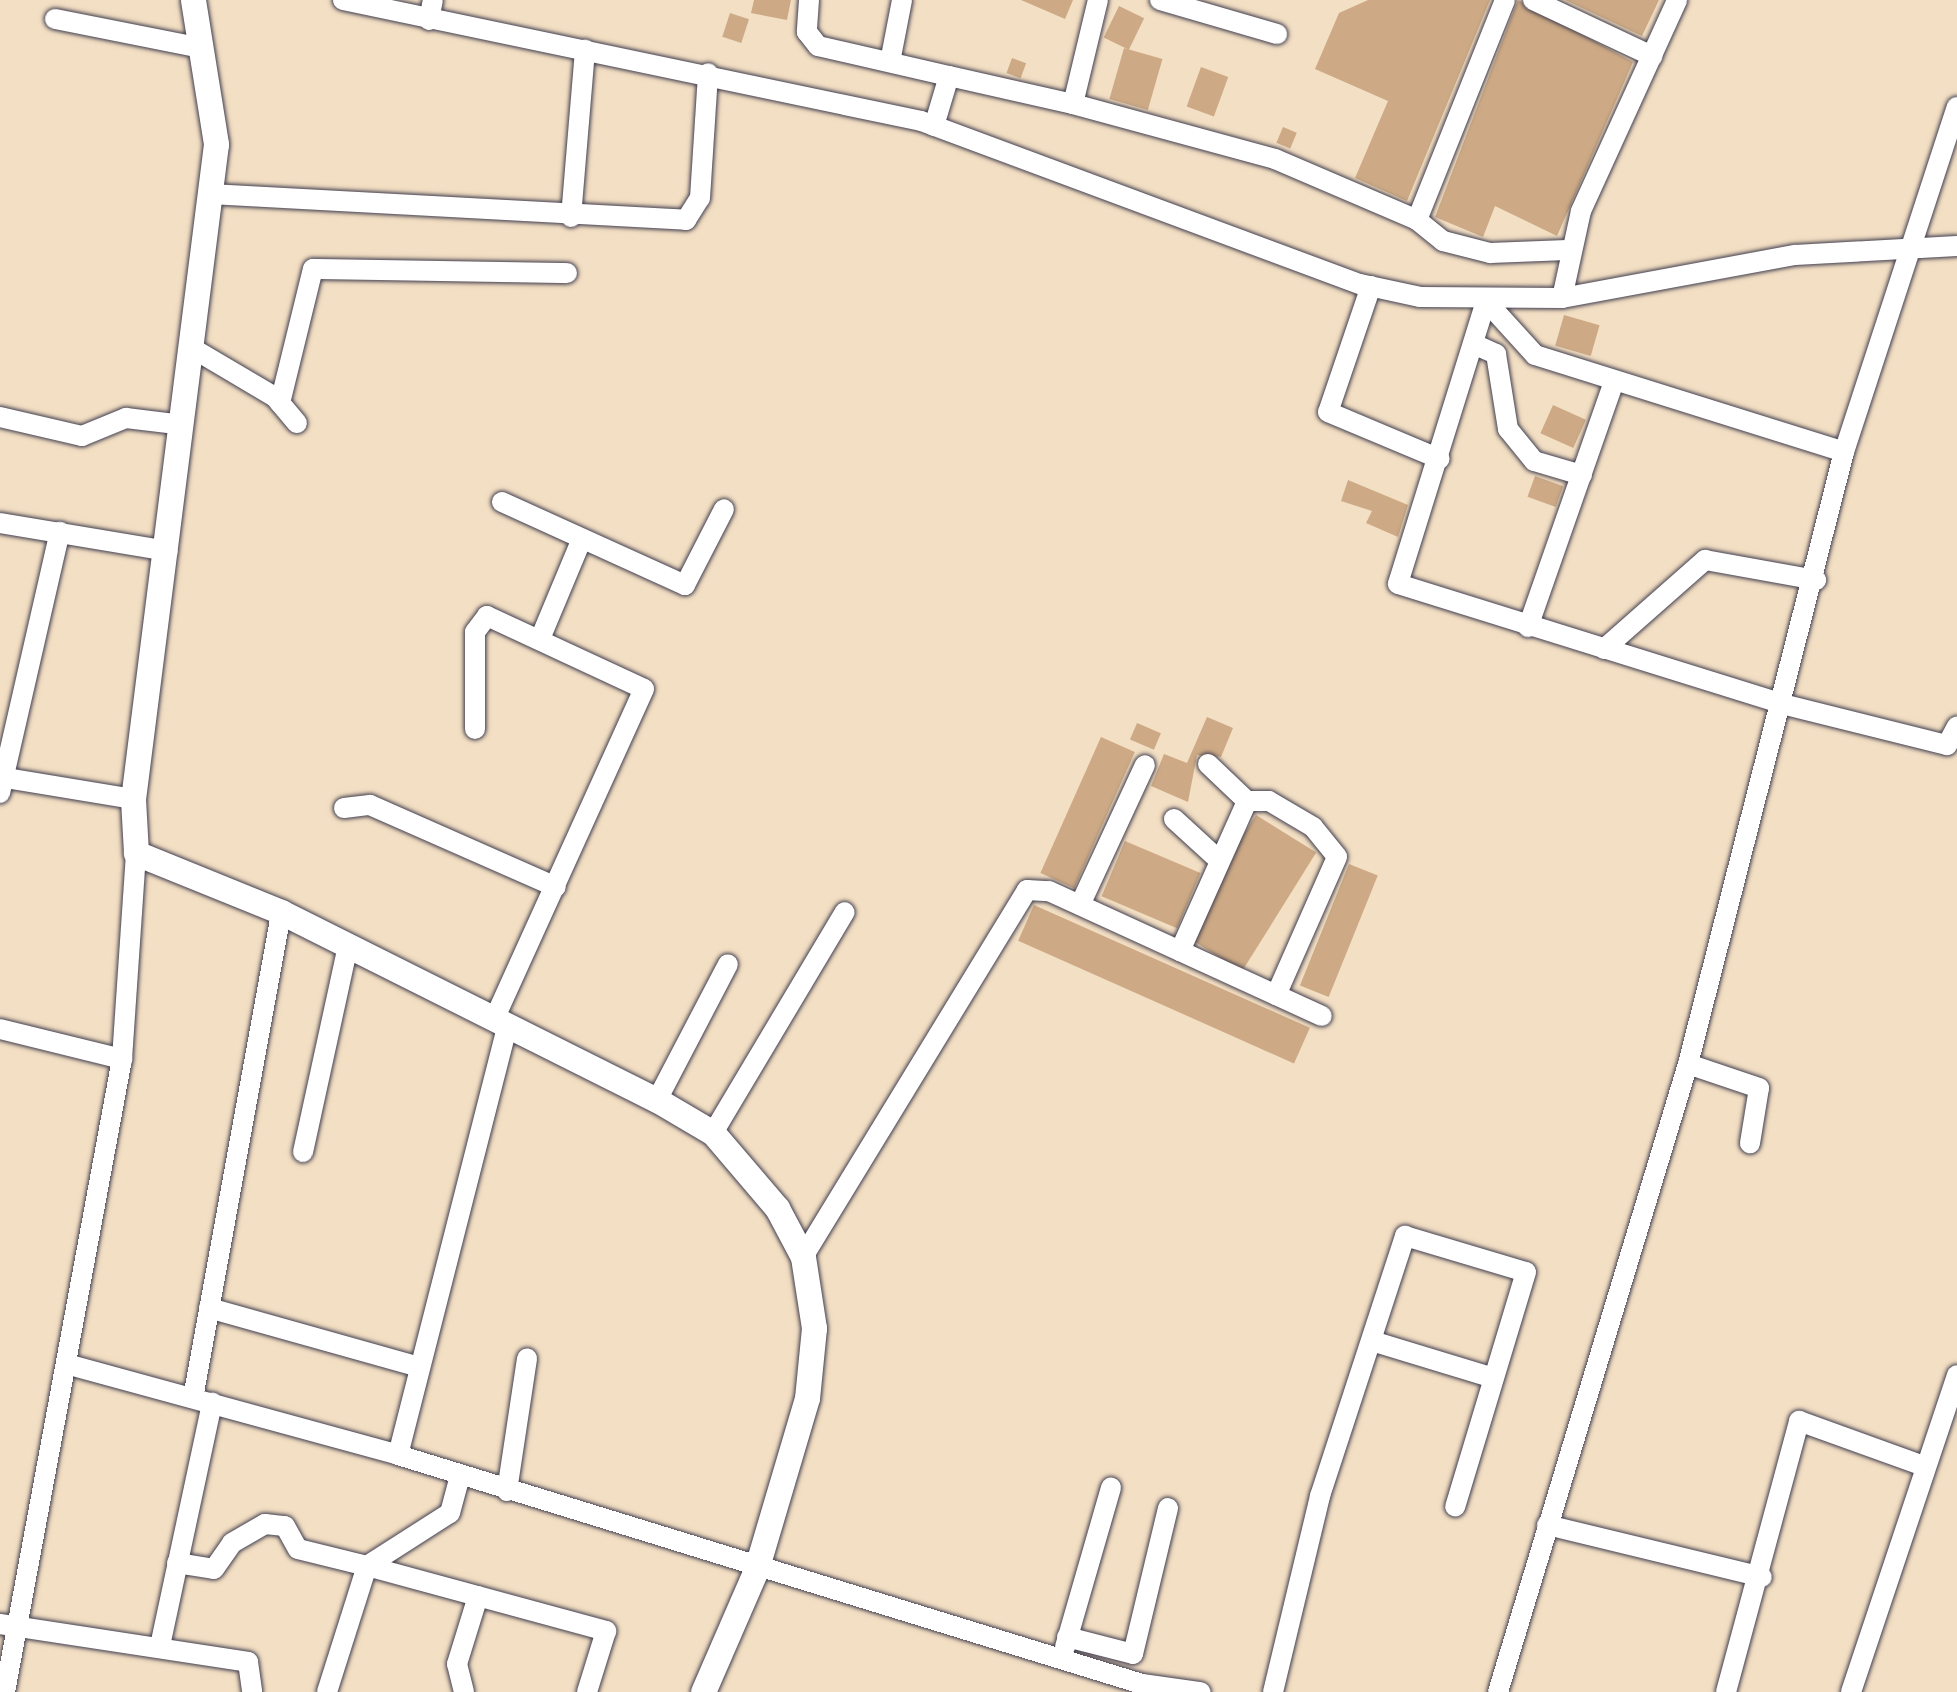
<!DOCTYPE html>
<style>
body{margin:0}
#map{position:relative;width:1957px;height:1692px;overflow:hidden;background:#f3dfc3;font-family:Sriracha,sans-serif}
div>[style]{position:absolute}
[style*='--x']{left:calc(var(--x)*1px);top:calc(var(--y)*1px);width:calc(var(--w)*1px);rotate:calc(var(--a)*1deg)}
.building>*{inset:0;background:#cdaa85;transform-origin:0 0}
.roads{filter:drop-shadow(0 0 2px #413e4f) drop-shadow(0 0 2px #413e4f)}
.minor>*{height:20px;margin:-10px;padding:0 10px;transform-origin:10px;border-radius:10px;background:#fff}
.major>*{height:25px;margin:-12.5px;padding:0 12.5px;transform-origin:12.5px;border-radius:12.5px;background:#fff}
span{translate:-50% -50%;white-space:nowrap;text-align:center;line-height:1.15;-webkit-text-stroke:10px #f6f6f2;paint-order:stroke}
</style>
<div id="map">
<div class="building">
<div style="clip-path:polygon(754px 0,791px 0,787px 20px,751px 13px)"></div>
<div style="clip-path:polygon(1021px 0,1073px 0,1065px 19px)"></div>
<div style="clip-path:polygon(1368px 0,1490px 0,1407px 201px,1355px 178px,1388px 101px,1315px 69px,1339px 13px)"></div>
<div style="clip-path:polygon(1518px 0,1633px 62px,1557px 236px,1495px 206px,1483px 237px,1435px 217px)"></div>
<div style="clip-path:polygon(1565px 0,1659px 0,1642px 36px)"></div>
<div style="left:1119px;top:6px;width:28px;height:35px;rotate:26deg"></div>
<div style="left:730px;top:13px;width:20px;height:25px;rotate:18deg"></div>
<div style="left:1124px;top:48px;width:40px;height:53px;rotate:16deg"></div>
<div style="left:1012px;top:58px;width:15px;height:16px;rotate:20deg"></div>
<div style="left:1201px;top:67px;width:29px;height:42px;rotate:20deg"></div>
<div style="left:1283px;top:127px;width:15px;height:17px;rotate:23deg"></div>
<div style="left:1564px;top:315px;width:37px;height:32px;rotate:16deg"></div>
<div style="left:1553px;top:405px;width:36px;height:31px;rotate:24deg"></div>
<div style="left:1535px;top:476px;width:30px;height:22px;rotate:20deg"></div>
<div style="clip-path:polygon(1348px 480px,1408px 505px,1398px 537px,1366px 523px,1372px 511px,1341px 501px)"></div>
<div style="clip-path:polygon(1207px 717px,1233px 728px,1221px 757px,1197px 755px,1188px 802px,1151px 786px,1164px 754px,1187px 763px)"></div>
<div style="left:1137px;top:723px;width:26px;height:18px;rotate:23deg"></div>
<div style="left:1101px;top:737px;width:37px;height:149px;rotate:24deg"></div>
<div style="left:1256px;top:815px;width:71px;height:140px;rotate:32deg"></div>
<div style="left:1125px;top:841px;width:82px;height:60px;rotate:23deg"></div>
<div style="left:1349px;top:864px;width:31px;height:131px;rotate:22deg"></div>
<div style="left:1034px;top:905px;width:302px;height:39px;rotate:24deg"></div>
</div>
<div class="roads">
<div class="minor">
<div style="--x:343;--y:0;--w:591;--a:11.82"></div>
<div style="--x:921;--y:121;--w:468;--a:20.4"></div>
<div style="--x:1360;--y:284;--w:61;--a:12.2"></div>
<div style="--x:1420;--y:297;--w:142;--a:0.4"></div>
<div style="--x:1562;--y:298;--w:237;--a:-10.5"></div>
<div style="--x:1795;--y:255;--w:162;--a:-3.2"></div>
<div style="--x:809;--y:0;--w:32;--a:94"></div>
<div style="--x:807;--y:32;--w:18;--a:52"></div>
<div style="--x:818;--y:46;--w:134;--a:12.9"></div>
<div style="--x:1160;--y:0;--w:122;--a:16.2"></div>
<div style="--x:1533;--y:0;--w:132;--a:25.2"></div>
<div style="--x:55;--y:19;--w:149;--a:11.2"></div>
<div style="--x:429;--y:20;--w:20;--a:-79"></div>
<div style="--x:890;--y:62;--w:63;--a:-79"></div>
<div style="--x:1073;--y:104;--w:209;--a:15.2"></div>
<div style="--x:1275;--y:159;--w:155;--a:23.2"></div>
<div style="--x:1417;--y:220;--w:33;--a:39"></div>
<div style="--x:1443;--y:241;--w:49;--a:14.3"></div>
<div style="--x:1490;--y:253;--w:77;--a:-2.2"></div>
<div style="--x:934;--y:126;--w:52;--a:-73.3"></div>
<div style="--x:949;--y:76;--w:127;--a:12.7"></div>
<div style="--x:1073;--y:104;--w:107;--a:-76.5"></div>
<div style="--x:210;--y:194;--w:477;--a:3.1"></div>
<div style="--x:686;--y:220;--w:26;--a:-58"></div>
<div style="--x:700;--y:198;--w:125;--a:-86.3"></div>
<div style="--x:571;--y:217;--w:168;--a:-85.2"></div>
<div style="--x:1417;--y:220;--w:237;--a:-68.2"></div>
<div style="--x:1371;--y:286;--w:133;--a:108.8"></div>
<div style="--x:1328;--y:412;--w:121;--a:22.8"></div>
<div style="--x:1562;--y:298;--w:89;--a:-77.7"></div>
<div style="--x:1581;--y:211;--w:232;--a:-65.5"></div>
<div style="--x:1486;--y:301;--w:296;--a:107.3"></div>
<div style="--x:1398;--y:584;--w:406;--a:17.3"></div>
<div style="--x:1786;--y:705;--w:166;--a:14"></div>
<div style="--x:1947;--y:745;--w:21;--a:-62"></div>
<div style="--x:1486;--y:301;--w:73;--a:47.8"></div>
<div style="--x:1535;--y:355;--w:324;--a:17.4"></div>
<div style="--x:1478;--y:346;--w:20;--a:24"></div>
<div style="--x:1496;--y:354;--w:76;--a:80.9"></div>
<div style="--x:1508;--y:429;--w:41;--a:50.9"></div>
<div style="--x:1534;--y:461;--w:50;--a:16.3"></div>
<div style="--x:192;--y:348;--w:96;--a:30.6"></div>
<div style="--x:275;--y:397;--w:34;--a:50"></div>
<div style="--x:280;--y:403;--w:138;--a:-76.2"></div>
<div style="--x:313;--y:269;--w:254;--a:0.9"></div>
<div style="--x:0;--y:417;--w:84;--a:13"></div>
<div style="--x:82;--y:436;--w:48;--a:-22.2"></div>
<div style="--x:126;--y:418;--w:57;--a:7"></div>
<div style="--x:502;--y:502;--w:201;--a:24.4"></div>
<div style="--x:685;--y:585;--w:85;--a:-62.8"></div>
<div style="--x:0;--y:523;--w:170;--a:9.5"></div>
<div style="--x:1528;--y:627;--w:257;--a:-70.7"></div>
<div style="--x:540;--y:639;--w:106;--a:-67.3"></div>
<div style="--x:1604;--y:649;--w:135;--a:-41.4"></div>
<div style="--x:1705;--y:560;--w:113;--a:10.2"></div>
<div style="--x:475;--y:729;--w:97;--a:-90"></div>
<div style="--x:475;--y:632;--w:20;--a:-53"></div>
<div style="--x:487;--y:616;--w:173;--a:24.9"></div>
<div style="--x:644;--y:689;--w:362;--a:114.4"></div>
<div style="--x:1208;--y:764;--w:54;--a:43.5"></div>
<div style="--x:1247;--y:801;--w:22;--a:0"></div>
<div style="--x:1269;--y:801;--w:51;--a:30.6"></div>
<div style="--x:1313;--y:827;--w:38;--a:51"></div>
<div style="--x:1337;--y:857;--w:151;--a:113.8"></div>
<div style="--x:0;--y:777;--w:135;--a:9.4"></div>
<div style="--x:0;--y:793;--w:268;--a:-77.1"></div>
<div style="--x:344;--y:808;--w:26;--a:-7"></div>
<div style="--x:370;--y:805;--w:203;--a:23.8"></div>
<div style="--x:1174;--y:819;--w:62;--a:42.4"></div>
<div style="--x:1080;--y:905;--w:154;--a:-65.1"></div>
<div style="--x:1180;--y:951;--w:164;--a:-65.9"></div>
<div style="--x:0;--y:1029;--w:126;--a:13.8"></div>
<div style="--x:1688;--y:1064;--w:75;--a:18.7"></div>
<div style="--x:1759;--y:1088;--w:56;--a:99.3"></div>
<div style="--x:657;--y:1100;--w:153;--a:-62.4"></div>
<div style="--x:713;--y:1133;--w:257;--a:-59.2"></div>
<div style="--x:303;--y:1152;--w:211;--a:-77.7"></div>
<div style="--x:803;--y:1257;--w:430;--a:-58.6"></div>
<div style="--x:1027;--y:890;--w:22;--a:3"></div>
<div style="--x:1049;--y:891;--w:300;--a:24.6"></div>
<div style="--x:209;--y:1308;--w:218;--a:15.7"></div>
<div style="--x:1372;--y:1341;--w:127;--a:16.9"></div>
<div style="--x:70;--y:1365;--w:340;--a:15.3"></div>
<div style="--x:398;--y:1455;--w:778;--a:17.11"></div>
<div style="--x:1142;--y:1684;--w:59;--a:7.9"></div>
<div style="--x:193;--y:1398;--w:494;--a:-79.7"></div>
<div style="--x:398;--y:1455;--w:443;--a:-75.7"></div>
<div style="--x:507;--y:1491;--w:134;--a:-81.4"></div>
<div style="--x:1547;--y:1525;--w:221;--a:13.6"></div>
<div style="--x:177;--y:1563;--w:37;--a:9"></div>
<div style="--x:214;--y:1569;--w:32;--a:-55"></div>
<div style="--x:232;--y:1543;--w:38;--a:-30"></div>
<div style="--x:265;--y:1524;--w:20;--a:6"></div>
<div style="--x:285;--y:1526;--w:26;--a:61"></div>
<div style="--x:298;--y:1549;--w:71;--a:13.8"></div>
<div style="--x:367;--y:1566;--w:98;--a:-32.6"></div>
<div style="--x:450;--y:1513;--w:38;--a:-75"></div>
<div style="--x:0;--y:1624;--w:251;--a:8.7"></div>
<div style="--x:248;--y:1662;--w:30;--a:82"></div>
<div style="--x:1067;--y:1637;--w:68;--a:14.4"></div>
<div style="--x:1133;--y:1654;--w:150;--a:-76.5"></div>
<div style="--x:160;--y:1646;--w:249;--a:-77.9"></div>
<div style="--x:1065;--y:1647;--w:166;--a:-73.9"></div>
<div style="--x:5;--y:1692;--w:644;--a:-79.53"></div>
<div style="--x:122;--y:1059;--w:206;--a:-86.1"></div>
<div style="--x:327;--y:1692;--w:132;--a:-72.4"></div>
<div style="--x:367;--y:1566;--w:248;--a:15.2"></div>
<div style="--x:606;--y:1631;--w:64;--a:107.3"></div>
<div style="--x:464;--y:1692;--w:29;--a:-104"></div>
<div style="--x:457;--y:1664;--w:71;--a:-72.8"></div>
<div style="--x:1273;--y:1692;--w:202;--a:-76.5"></div>
<div style="--x:1320;--y:1496;--w:274;--a:-71.9"></div>
<div style="--x:1405;--y:1236;--w:126;--a:16.6"></div>
<div style="--x:1526;--y:1272;--w:245;--a:106.8"></div>
<div style="--x:1498;--y:1692;--w:656;--a:-73.17"></div>
<div style="--x:1688;--y:1064;--w:632;--a:-75.7"></div>
<div style="--x:1844;--y:452;--w:363;--a:-71.9"></div>
<div style="--x:1726;--y:1692;--w:281;--a:-74.9"></div>
<div style="--x:1799;--y:1421;--w:130;--a:19.8"></div>
<div style="--x:1851;--y:1692;--w:334;--a:-71.5"></div>
</div>
<div class="major">
<div style="--x:193;--y:0;--w:146;--a:80.9"></div>
<div style="--x:216;--y:144;--w:660;--a:97.22"></div>
<div style="--x:133;--y:799;--w:54;--a:86.8"></div>
<div style="--x:136;--y:853;--w:157;--a:22.1"></div>
<div style="--x:281;--y:912;--w:420;--a:26.6"></div>
<div style="--x:657;--y:1100;--w:65;--a:30.5"></div>
<div style="--x:713;--y:1133;--w:99;--a:49.5"></div>
<div style="--x:777;--y:1208;--w:55;--a:62"></div>
<div style="--x:803;--y:1257;--w:72;--a:81.2"></div>
<div style="--x:814;--y:1328;--w:70;--a:95.7"></div>
<div style="--x:807;--y:1398;--w:179;--a:106.5"></div>
<div style="--x:756;--y:1570;--w:133;--a:113.5"></div>
</div>
</div>
</div>
